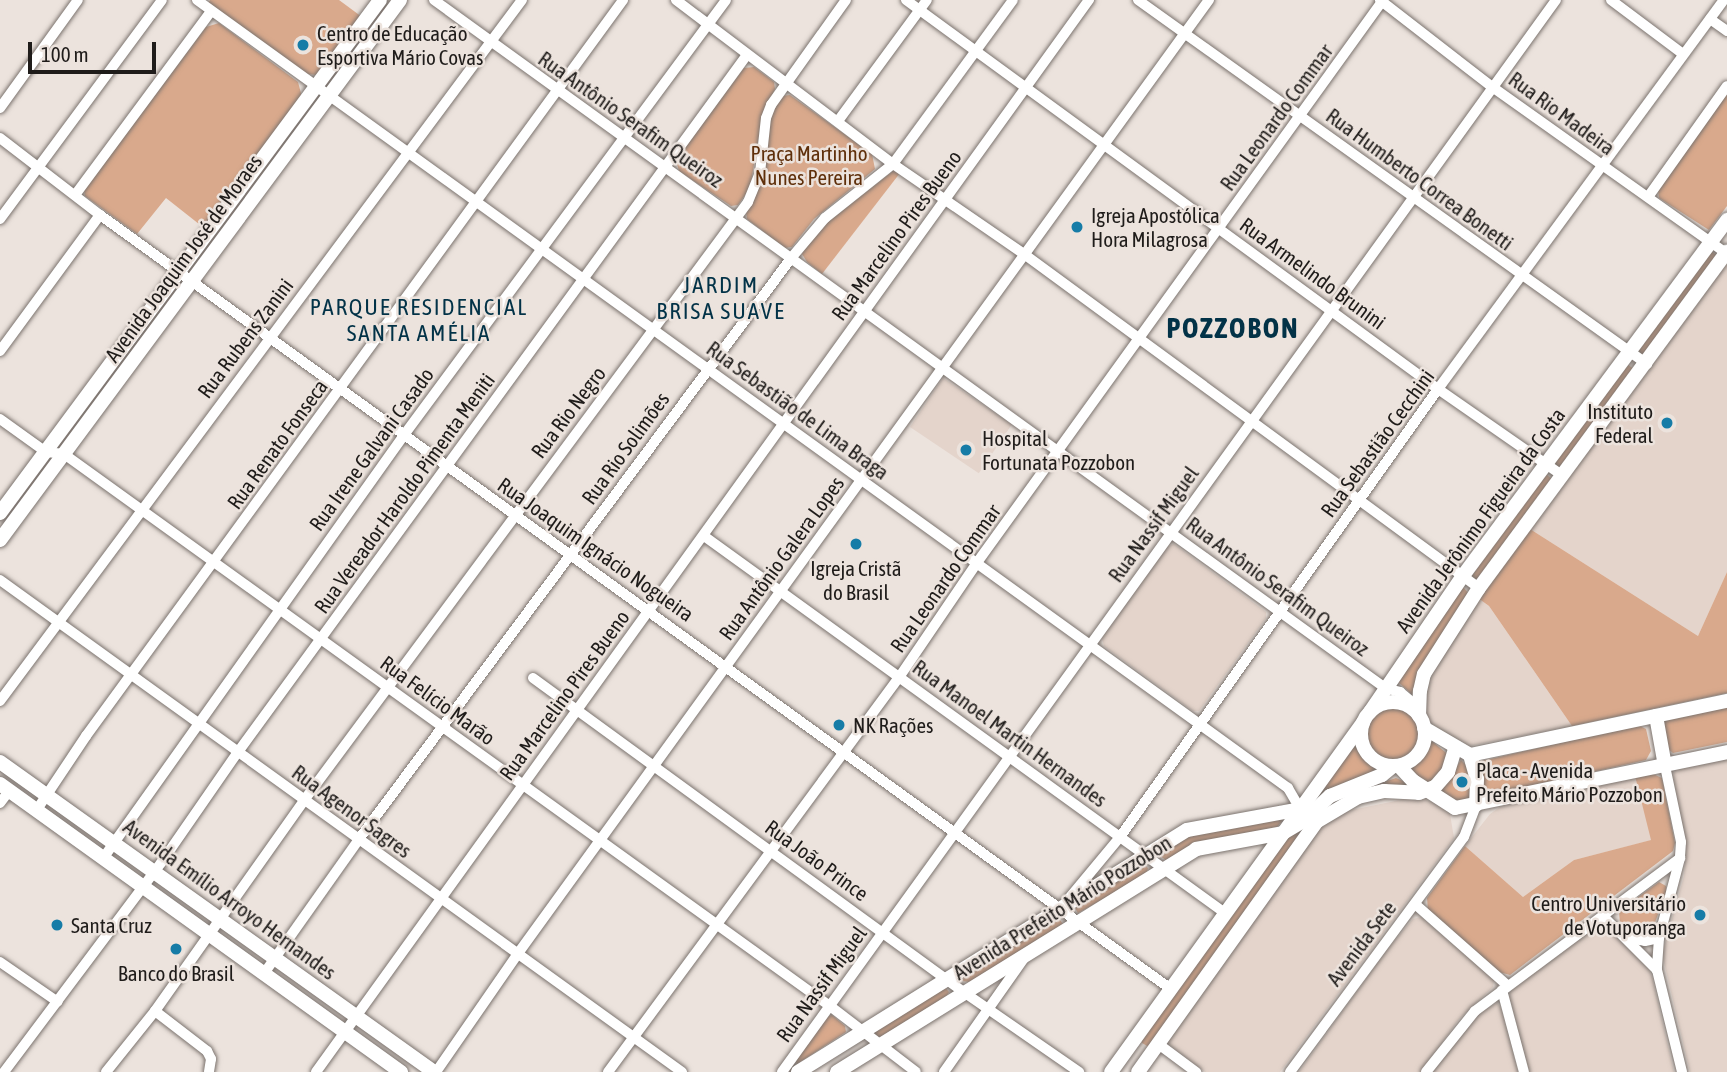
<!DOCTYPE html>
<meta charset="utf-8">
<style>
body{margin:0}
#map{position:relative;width:1727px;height:1072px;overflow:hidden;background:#ece3dd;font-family:"Asap Condensed",sans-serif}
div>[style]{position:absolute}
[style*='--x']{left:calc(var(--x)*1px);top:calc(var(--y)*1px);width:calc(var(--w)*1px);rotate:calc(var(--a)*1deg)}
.built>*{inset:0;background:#e4d4cb;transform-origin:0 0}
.green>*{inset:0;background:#d9a98c}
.round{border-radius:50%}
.roads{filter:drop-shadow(0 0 2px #7b736e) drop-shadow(0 0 2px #7b736e)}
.street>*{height:10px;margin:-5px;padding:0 5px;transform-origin:5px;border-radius:5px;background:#fff}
.secondary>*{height:14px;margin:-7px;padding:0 7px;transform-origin:7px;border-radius:7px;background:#fff}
.secondary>.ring{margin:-7px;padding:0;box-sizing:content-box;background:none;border:14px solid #fff;border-radius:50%}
.dots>*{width:19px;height:19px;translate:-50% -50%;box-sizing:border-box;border:4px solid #ece3dd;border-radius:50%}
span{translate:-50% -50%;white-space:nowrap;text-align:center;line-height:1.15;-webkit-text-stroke:5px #ece3dd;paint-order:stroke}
.poi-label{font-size:21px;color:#1f1c1a}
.left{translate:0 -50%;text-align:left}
.right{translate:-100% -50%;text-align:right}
.street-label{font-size:21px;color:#1f1c1a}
.park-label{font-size:21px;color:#5f2f0a}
.neighbourhood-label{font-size:23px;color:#023247;letter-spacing:2px}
.district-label{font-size:28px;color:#023247;font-weight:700;letter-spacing:2px}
.scale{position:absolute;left:28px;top:42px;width:128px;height:32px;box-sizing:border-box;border:4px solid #1f1c1a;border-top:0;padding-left:9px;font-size:21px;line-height:24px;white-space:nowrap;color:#1f1c1a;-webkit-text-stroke:5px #ece3dd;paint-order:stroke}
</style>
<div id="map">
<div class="built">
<div style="clip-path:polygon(1727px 261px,1727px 572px,1698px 636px,1530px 529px)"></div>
<div style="left:943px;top:378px;width:83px;height:59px;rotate:34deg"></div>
<div style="clip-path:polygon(1174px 544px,1266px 612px,1266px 618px,1199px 711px,1193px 711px,1104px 646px,1102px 638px,1166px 547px)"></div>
<div style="clip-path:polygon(1478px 598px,1489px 606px,1572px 726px,1469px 746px,1430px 725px,1422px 712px,1424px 683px)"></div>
<div style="clip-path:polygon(1727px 756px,1727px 1072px,1690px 1072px,1662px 954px,1684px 876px,1686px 850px,1673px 777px,1675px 770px)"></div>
<div style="clip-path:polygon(1635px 776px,1652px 840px,1574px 860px,1523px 897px,1465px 846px,1490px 814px,1510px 800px)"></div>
<div style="clip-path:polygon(1415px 797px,1437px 803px,1450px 814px,1454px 838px,1280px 1072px,1205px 1072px,1169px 1045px,1167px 1039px,1302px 843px,1332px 814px)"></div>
<div style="clip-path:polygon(1421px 917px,1494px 980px,1493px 987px,1459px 1019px,1421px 1072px,1299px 1072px,1386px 951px,1413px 919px)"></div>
<div style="clip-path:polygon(1596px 931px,1607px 932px,1624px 941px,1647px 966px,1652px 977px,1674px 1072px,1528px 1072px,1509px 998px,1511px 989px,1579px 937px)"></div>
<div style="clip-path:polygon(1497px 1003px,1501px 1008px,1518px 1072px,1432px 1072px,1479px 1013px)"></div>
</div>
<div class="green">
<div style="clip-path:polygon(210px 0,339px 0,362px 17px,318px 75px,306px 74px,208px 4px)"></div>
<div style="clip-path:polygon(219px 23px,298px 82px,302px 97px,204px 228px,166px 198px,137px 234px,85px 196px,84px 190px,206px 27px)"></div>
<div style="clip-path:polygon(754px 67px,774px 82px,775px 89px,762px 118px,750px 188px,738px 205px,731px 206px,679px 171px,677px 164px,680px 154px,744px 68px)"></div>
<div style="clip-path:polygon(1727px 93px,1727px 206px,1709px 230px,1659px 198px,1658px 190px)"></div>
<div style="clip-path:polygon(790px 95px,872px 154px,875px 169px,814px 219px,792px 247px,785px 248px,747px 219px,746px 212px,774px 106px,781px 96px)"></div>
<div style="clip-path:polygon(893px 171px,900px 173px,822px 274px,807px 262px,802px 254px,805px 247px,823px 226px)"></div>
<div style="clip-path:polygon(1711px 251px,1716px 255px,1642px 357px,1637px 348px)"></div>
<div style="clip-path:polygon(1628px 365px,1634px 369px,1560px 469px,1555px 464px,1556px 458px)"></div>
<div style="clip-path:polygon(1547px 475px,1553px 480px,1481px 579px,1476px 580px,1471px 577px,1541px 477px)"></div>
<div style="clip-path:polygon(1530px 529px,1698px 636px,1727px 572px,1727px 693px,1572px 726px,1489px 606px,1478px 598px)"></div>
<div style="clip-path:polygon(1463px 587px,1470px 595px,1414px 696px,1398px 682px)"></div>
<div style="clip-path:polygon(1727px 705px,1727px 742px,1673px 753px,1665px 747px,1661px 726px,1667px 717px)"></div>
<div class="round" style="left:1365px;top:708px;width:54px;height:54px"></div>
<div style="clip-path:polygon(1638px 725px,1646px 729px,1651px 751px,1646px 760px,1489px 795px,1480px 786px,1479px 768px,1482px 761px)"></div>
<div style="clip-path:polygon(1428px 738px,1450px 756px,1437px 779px,1427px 783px,1416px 778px,1406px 767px,1421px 755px)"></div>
<div style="clip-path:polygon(1356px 740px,1363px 756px,1376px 766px,1373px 773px,1303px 811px)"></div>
<div style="clip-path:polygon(1461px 760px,1472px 771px,1470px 797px,1459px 802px,1439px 794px)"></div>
<div style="clip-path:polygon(1651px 773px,1662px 778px,1675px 843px,1673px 851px,1510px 975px,1499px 972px,1428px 911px,1427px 898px,1465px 846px,1523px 897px,1574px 860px,1651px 840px,1635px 776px)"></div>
<div style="clip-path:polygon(1396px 778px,1412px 785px,1341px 801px,1149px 1047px,1142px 1043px,1142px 1035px,1285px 836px,1333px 799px)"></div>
<div style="clip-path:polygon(1287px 815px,1277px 827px,1192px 845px,1166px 860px,1160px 856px,1183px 837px)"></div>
<div style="clip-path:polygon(1141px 863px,1148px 868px,1146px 875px,1078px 913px,1075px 908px)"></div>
<div style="clip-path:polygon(1659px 882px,1666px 886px,1666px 893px,1651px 933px,1637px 935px,1620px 924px,1619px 911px)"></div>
<div style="clip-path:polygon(1057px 916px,1063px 924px,970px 982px,962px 981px,960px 977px)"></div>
<div style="clip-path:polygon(944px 986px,949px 992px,946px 997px,880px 1037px,875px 1035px,873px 1031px)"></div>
<div style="clip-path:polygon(832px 1015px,845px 1026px,846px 1032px,797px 1064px,795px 1059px,827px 1017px)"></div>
</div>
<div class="roads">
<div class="street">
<div style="--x:197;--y:0;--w:1346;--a:35.84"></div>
<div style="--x:1288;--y:788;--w:24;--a:60"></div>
<div style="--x:434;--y:0;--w:1174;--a:35.88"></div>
<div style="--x:1385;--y:688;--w:16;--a:15"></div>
<div style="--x:1400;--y:692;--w:17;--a:40"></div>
<div style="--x:1413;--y:703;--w:7;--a:82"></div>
<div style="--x:676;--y:0;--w:272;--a:37.1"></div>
<div style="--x:893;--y:164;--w:159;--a:34.5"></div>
<div style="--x:1024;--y:254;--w:564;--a:36.28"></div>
<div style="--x:906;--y:0;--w:659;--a:36.17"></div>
<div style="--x:1438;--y:389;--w:152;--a:34.8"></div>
<div style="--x:1138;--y:0;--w:626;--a:35.57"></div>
<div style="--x:1380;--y:0;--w:140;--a:37.8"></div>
<div style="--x:1491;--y:86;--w:288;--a:35.4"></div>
<div style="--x:1611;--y:0;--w:90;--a:36.9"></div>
<div style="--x:1710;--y:19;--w:21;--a:35"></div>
<div style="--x:0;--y:108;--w:133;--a:-54.2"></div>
<div style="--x:838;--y:121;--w:150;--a:-53.7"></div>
<div style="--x:0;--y:138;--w:126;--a:37.6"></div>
<div style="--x:100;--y:215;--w:1321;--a:35.86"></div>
<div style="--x:75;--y:195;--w:229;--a:-53.5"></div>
<div style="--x:1648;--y:197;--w:136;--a:-54.6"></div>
<div style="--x:0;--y:219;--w:272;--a:-53.5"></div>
<div style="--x:0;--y:351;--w:169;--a:-53.7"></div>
<div style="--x:0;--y:419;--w:57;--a:35.7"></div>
<div style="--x:46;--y:452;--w:18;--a:6"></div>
<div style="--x:64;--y:454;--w:944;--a:35.78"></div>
<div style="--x:830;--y:1006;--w:108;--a:37.5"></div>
<div style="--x:704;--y:536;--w:643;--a:35.89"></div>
<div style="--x:0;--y:580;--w:841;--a:35.81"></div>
<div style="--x:533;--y:678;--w:535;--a:36.1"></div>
<div style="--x:965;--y:993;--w:139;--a:34.7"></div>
<div style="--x:0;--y:701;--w:874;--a:-53.33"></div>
<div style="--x:1665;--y:766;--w:78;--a:78.1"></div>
<div style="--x:1681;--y:842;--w:16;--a:94"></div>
<div style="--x:1680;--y:858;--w:83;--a:104.7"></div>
<div style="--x:1659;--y:938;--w:32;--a:94"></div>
<div style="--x:1657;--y:970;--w:105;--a:76.2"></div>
<div style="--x:0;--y:803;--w:15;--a:-53"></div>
<div style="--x:38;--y:808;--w:87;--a:-56.3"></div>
<div style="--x:86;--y:736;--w:911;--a:-53.88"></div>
<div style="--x:104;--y:857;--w:518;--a:-54.59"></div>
<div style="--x:404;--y:435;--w:541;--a:-53.49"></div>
<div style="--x:1066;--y:902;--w:85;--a:-50.3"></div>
<div style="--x:1120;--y:837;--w:549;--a:-54.63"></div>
<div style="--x:1438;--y:389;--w:483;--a:-53.7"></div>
<div style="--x:1415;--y:904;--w:123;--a:41.4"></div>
<div style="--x:1603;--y:916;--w:76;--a:45"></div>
<div style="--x:1627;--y:938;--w:18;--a:9"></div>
<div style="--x:1645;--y:941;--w:14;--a:-12"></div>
<div style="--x:0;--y:962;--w:70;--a:34.6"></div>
<div style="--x:265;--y:972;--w:163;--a:-54.7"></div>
<div style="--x:359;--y:839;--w:725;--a:-53.35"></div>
<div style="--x:792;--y:257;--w:51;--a:-49.8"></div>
<div style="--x:825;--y:218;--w:87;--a:-38.5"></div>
<div style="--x:893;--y:164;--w:203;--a:-53.8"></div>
<div style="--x:1502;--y:990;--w:85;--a:75"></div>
<div style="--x:155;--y:1011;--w:66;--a:37.6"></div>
<div style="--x:207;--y:1051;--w:9;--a:63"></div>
<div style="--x:211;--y:1059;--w:13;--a:99"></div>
<div style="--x:1157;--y:1043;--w:49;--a:36.6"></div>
<div style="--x:4;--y:1072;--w:261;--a:-53.1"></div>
<div style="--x:161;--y:863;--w:135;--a:-55.3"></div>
<div style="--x:238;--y:752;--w:862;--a:-53.87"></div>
<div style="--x:106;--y:1072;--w:78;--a:-51.2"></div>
<div style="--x:155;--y:1011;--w:260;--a:-54.7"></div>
<div style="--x:305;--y:799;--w:743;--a:-53.42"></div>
<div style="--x:748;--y:202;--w:31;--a:-68"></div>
<div style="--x:760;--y:173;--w:55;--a:-83.8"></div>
<div style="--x:766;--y:118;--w:14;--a:-69"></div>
<div style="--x:771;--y:105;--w:129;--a:-54.5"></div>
<div style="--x:316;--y:1072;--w:1322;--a:-54.21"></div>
<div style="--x:436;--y:1072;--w:146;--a:-55.3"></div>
<div style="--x:519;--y:952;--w:1176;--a:-54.07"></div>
<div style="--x:608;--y:1072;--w:492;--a:-53.6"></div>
<div style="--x:900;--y:676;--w:135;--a:-55.8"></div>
<div style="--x:976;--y:564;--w:696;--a:-54.18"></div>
<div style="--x:782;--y:1072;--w:1322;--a:-54.17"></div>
<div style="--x:944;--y:1072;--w:139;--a:-54.9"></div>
<div style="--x:1290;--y:1072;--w:292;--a:-53.5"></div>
<div style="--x:1464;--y:837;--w:34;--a:-69"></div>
<div style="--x:1426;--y:1072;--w:78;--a:-51.2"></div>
<div style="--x:1475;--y:1011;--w:256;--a:-36.7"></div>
</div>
<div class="secondary">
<div style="--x:0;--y:513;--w:638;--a:-53.47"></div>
<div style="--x:0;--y:540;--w:672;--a:-53.47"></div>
<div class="ring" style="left:1361px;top:702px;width:50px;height:50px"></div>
<div style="--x:1370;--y:712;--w:163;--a:-55.7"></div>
<div style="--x:1462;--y:577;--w:445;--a:-53.4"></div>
<div style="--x:1419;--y:716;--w:25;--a:-88"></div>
<div style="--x:1420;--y:691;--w:17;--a:-77"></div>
<div style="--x:1424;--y:674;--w:102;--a:-57.4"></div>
<div style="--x:1479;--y:588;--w:418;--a:-53.6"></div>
<div style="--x:1656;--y:716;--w:51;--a:79.8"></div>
<div style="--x:1424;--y:728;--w:53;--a:30.4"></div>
<div style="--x:1470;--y:755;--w:263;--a:-11.9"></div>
<div style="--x:1470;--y:755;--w:25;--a:74"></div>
<div style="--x:1477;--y:779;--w:26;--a:92"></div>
<div style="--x:0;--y:762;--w:533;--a:35.54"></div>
<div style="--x:1399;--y:766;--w:21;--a:47"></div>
<div style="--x:1413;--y:781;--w:50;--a:32.7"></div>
<div style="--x:1455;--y:808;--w:278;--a:-11.6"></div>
<div style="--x:0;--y:784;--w:494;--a:35.7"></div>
<div style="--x:798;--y:1072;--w:458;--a:-31.9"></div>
<div style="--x:1187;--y:830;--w:115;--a:-10.5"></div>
<div style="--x:837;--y:1072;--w:423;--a:-31.8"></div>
<div style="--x:1196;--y:849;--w:88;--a:-10.4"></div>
<div style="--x:1283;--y:833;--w:23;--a:-31"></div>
<div style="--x:1303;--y:821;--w:37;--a:-43"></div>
<div style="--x:1330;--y:796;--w:56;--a:-22"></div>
<div style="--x:1382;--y:775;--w:13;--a:-39"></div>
<div style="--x:1111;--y:1072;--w:431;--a:-54.2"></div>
<div style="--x:1138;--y:1072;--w:307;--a:-54.5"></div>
<div style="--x:1316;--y:822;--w:49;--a:-30.8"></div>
<div style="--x:1358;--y:797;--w:27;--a:-13"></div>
<div style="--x:1384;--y:791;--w:35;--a:3"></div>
<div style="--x:1419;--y:793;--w:17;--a:-21"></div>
<div style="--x:1435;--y:787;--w:20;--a:-49"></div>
<div style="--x:1448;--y:772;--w:24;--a:-73"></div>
</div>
</div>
<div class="dots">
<div style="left:303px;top:45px;background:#167ca7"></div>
<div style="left:1077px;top:227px;background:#167ca7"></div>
<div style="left:1667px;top:423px;background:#167ca7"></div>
<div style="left:966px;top:450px;background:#167ca7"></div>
<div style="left:856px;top:544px;background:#167ca7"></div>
<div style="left:839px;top:725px;background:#167ca7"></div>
<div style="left:1462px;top:782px;background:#167ca7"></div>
<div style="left:1700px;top:915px;background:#167ca7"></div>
<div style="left:57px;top:925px;background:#167ca7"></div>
<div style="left:176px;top:949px;background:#167ca7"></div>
</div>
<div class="poi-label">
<span class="left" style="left:317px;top:45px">Centro de Educação<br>Esportiva Mário Covas</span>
<span class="left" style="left:1091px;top:227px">Igreja Apostólica<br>Hora Milagrosa</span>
<span class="right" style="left:1653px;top:423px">Instituto<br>Federal</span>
<span class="left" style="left:982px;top:450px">Hospital<br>Fortunata Pozzobon</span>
<span style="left:856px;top:580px">Igreja Cristã<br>do Brasil</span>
<span class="left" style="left:853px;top:725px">NK Rações</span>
<span class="left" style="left:1476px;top:782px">Placa - Avenida<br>Prefeito Mário Pozzobon</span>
<span class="right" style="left:1686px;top:915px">Centro Universitário<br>de Votuporanga</span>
<span class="left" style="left:71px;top:925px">Santa Cruz</span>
<span style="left:176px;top:973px">Banco do Brasil</span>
</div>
<div class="street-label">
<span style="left:1562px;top:113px;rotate:36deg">Rua Rio Madeira</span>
<span style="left:1276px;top:117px;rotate:-54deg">Rua Leonardo Commar</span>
<span style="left:631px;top:119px;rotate:35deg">Rua Antônio Serafim Queiroz</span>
<span style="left:1420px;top:179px;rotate:36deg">Rua Humberto Correa Bonetti</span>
<span style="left:896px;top:235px;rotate:-54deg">Rua Marcelino Pires Bueno</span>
<span style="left:183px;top:258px;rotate:-54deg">Avenida Joaquim José de Moraes</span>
<span style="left:1313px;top:273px;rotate:36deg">Rua Armelindo Brunini</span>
<span style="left:245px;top:338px;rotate:-53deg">Rua Rubens Zanini</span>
<span style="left:798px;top:410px;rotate:36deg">Rua Sebastião de Lima Braga</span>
<span style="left:568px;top:412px;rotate:-53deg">Rua Rio Negro</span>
<span style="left:1377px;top:443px;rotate:-54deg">Rua Sebastião Cecchini</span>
<span style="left:277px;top:444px;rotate:-54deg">Rua Renato Fonseca</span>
<span style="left:625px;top:448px;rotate:-54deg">Rua Rio Solimões</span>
<span style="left:371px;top:449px;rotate:-54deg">Rua Irene Galvani Casado</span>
<span style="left:404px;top:493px;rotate:-54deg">Rua Vereador Haroldo Pimenta Meniti</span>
<span style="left:1480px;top:520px;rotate:-54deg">Avenida Jerônimo Figueira da Costa</span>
<span style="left:1153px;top:524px;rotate:-54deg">Rua Nassif Miguel</span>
<span style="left:596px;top:549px;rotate:35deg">Rua Joaquim Ignácio Nogueira</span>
<span style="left:781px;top:558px;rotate:-54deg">Rua Antônio Galera Lopes</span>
<span style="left:945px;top:578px;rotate:-55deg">Rua Leonardo Commar</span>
<span style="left:1278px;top:586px;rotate:36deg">Rua Antônio Serafim Queiroz</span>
<span style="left:564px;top:695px;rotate:-54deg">Rua Marcelino Pires Bueno</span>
<span style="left:438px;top:700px;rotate:36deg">Rua Felício Marão</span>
<span style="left:1010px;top:733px;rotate:36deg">Rua Manoel Martin Hernandes</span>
<span style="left:352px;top:811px;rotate:36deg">Rua Agenor Sagres</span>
<span style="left:817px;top:860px;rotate:36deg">Rua João Prince</span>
<span style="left:230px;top:899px;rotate:36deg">Avenida Emílio Arroyo Hernandes</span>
<span style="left:1062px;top:907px;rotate:-32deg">Avenida Prefeito Mário Pozzobon</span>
<span style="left:1361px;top:943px;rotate:-53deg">Avenida Sete</span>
<span style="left:821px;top:984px;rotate:-54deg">Rua Nassif Miguel</span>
</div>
<div class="park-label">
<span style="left:809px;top:165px">Praça Martinho<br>Nunes Pereira</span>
</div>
<div class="neighbourhood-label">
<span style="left:721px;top:298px">JARDIM<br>BRISA SUAVE</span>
<span style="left:419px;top:320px">PARQUE RESIDENCIAL<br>SANTA AMÉLIA</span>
</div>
<div class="district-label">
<span style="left:1233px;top:328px">POZZOBON</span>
</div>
<div class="scale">100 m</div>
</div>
